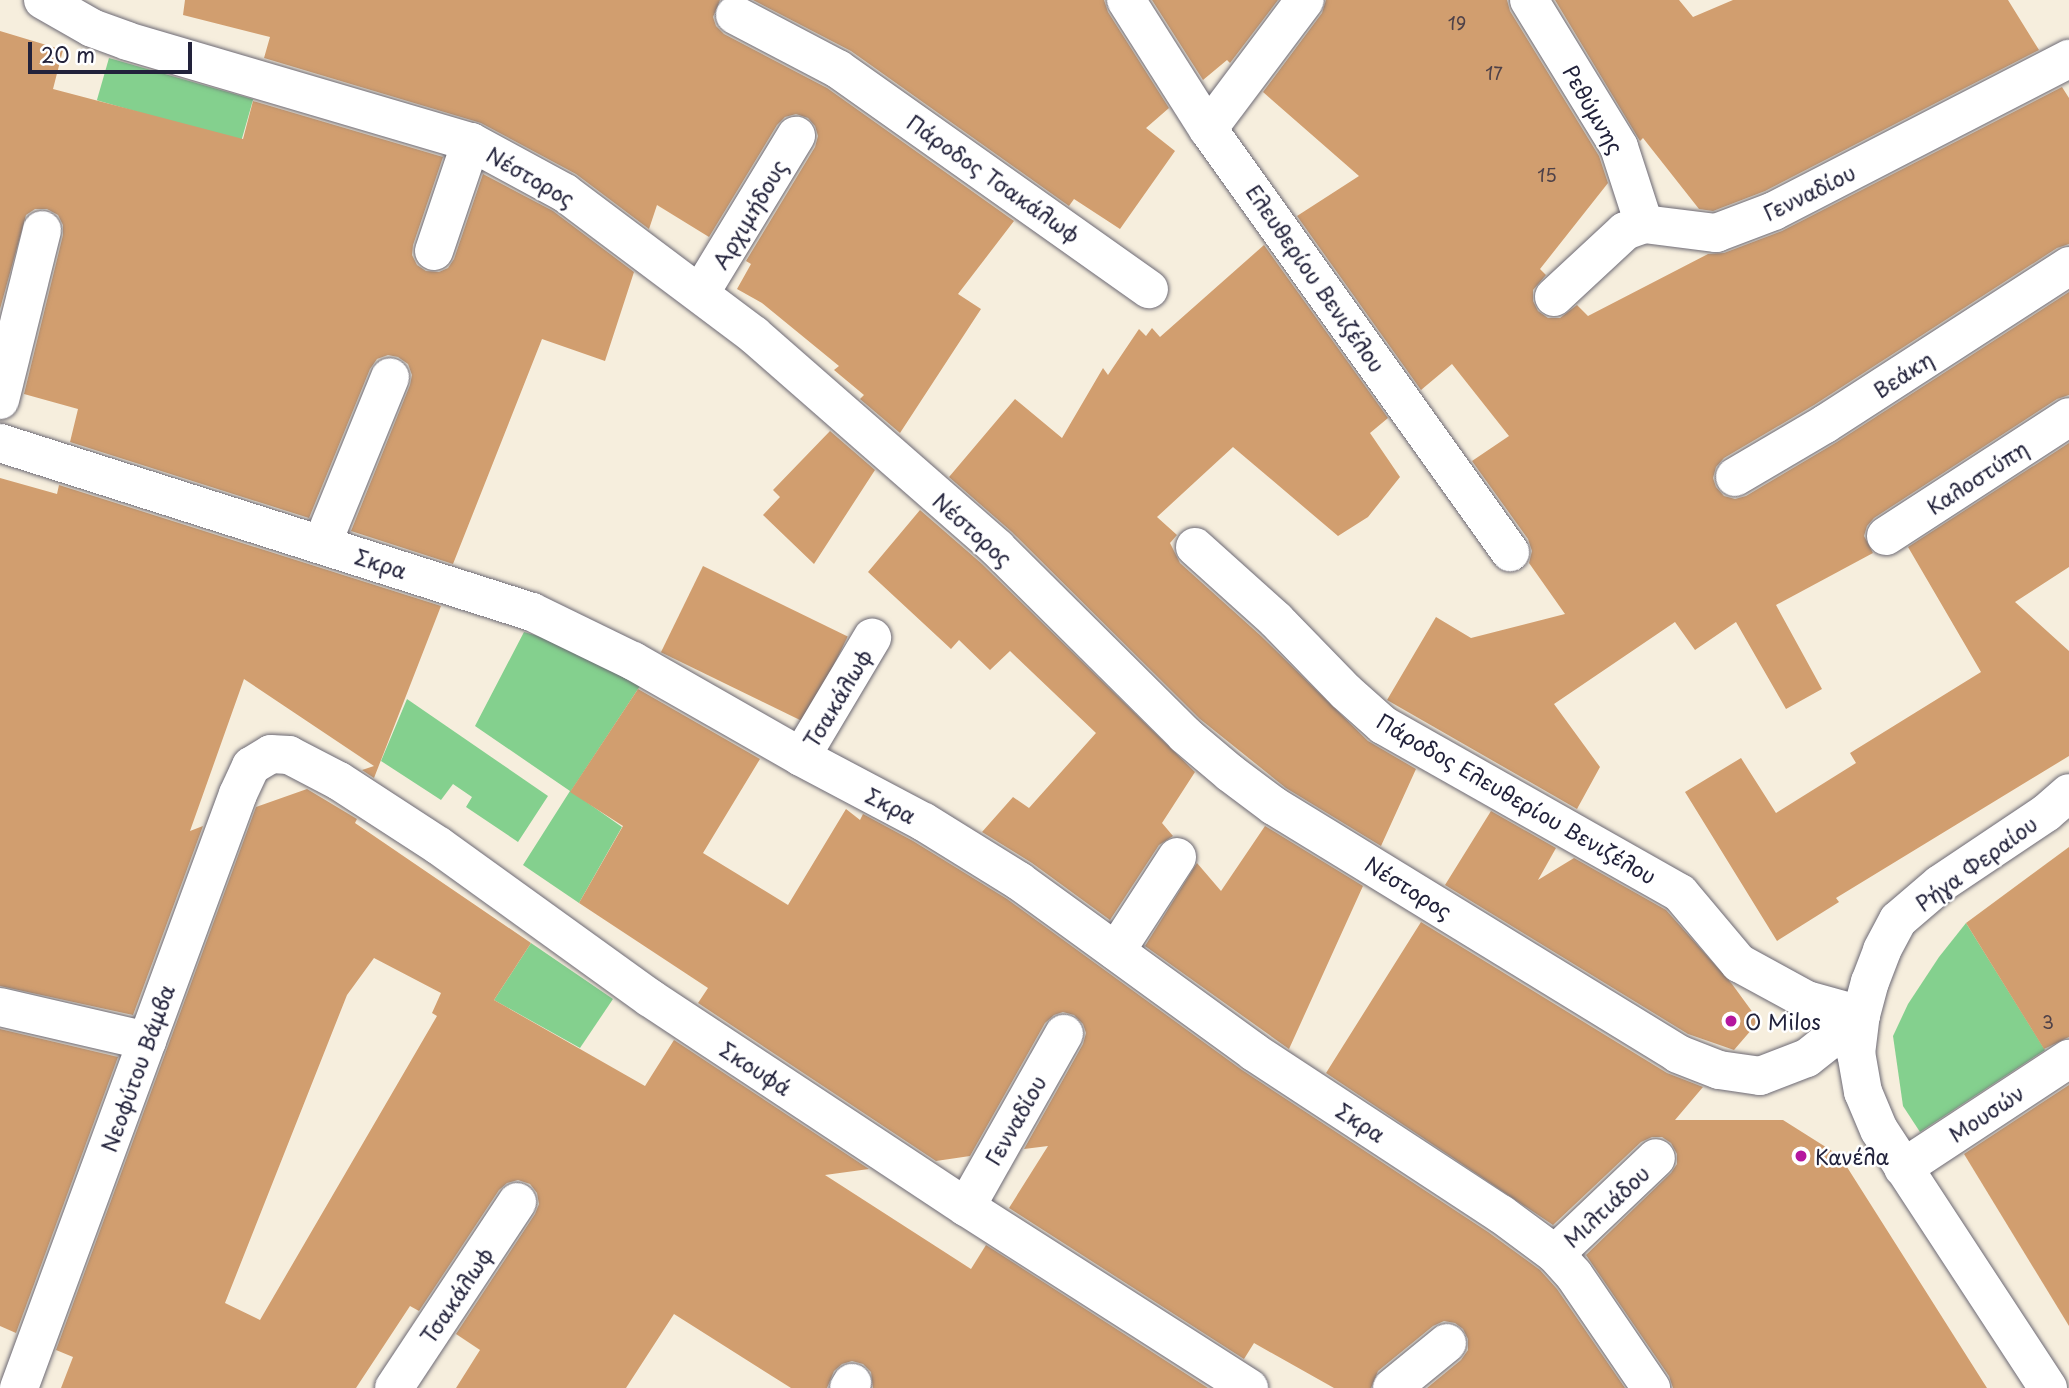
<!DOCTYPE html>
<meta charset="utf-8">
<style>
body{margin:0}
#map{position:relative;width:2069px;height:1388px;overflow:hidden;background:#f6eedd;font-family:"Playpen Sans",sans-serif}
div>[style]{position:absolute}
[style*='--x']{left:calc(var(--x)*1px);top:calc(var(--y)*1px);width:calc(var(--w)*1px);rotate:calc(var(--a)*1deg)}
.green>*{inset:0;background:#84d08e;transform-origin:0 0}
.building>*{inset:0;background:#d19e6f;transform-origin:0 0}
.roads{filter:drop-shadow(0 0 2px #6c6974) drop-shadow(0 0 2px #6c6974)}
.minor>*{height:38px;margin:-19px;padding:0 19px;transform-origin:19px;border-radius:19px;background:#fff}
.dots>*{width:19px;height:19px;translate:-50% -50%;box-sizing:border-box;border:4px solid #fff;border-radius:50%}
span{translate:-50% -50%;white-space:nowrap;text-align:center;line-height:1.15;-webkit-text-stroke:5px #fff;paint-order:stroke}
.number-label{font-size:18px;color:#4e4148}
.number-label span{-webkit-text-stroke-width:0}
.street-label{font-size:21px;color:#22223b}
.poi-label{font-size:21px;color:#22223b}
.left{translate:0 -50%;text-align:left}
.scale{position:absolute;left:28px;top:42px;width:164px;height:32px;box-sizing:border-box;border:4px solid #22223b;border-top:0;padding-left:9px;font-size:21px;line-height:24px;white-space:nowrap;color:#22223b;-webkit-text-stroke:5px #fff;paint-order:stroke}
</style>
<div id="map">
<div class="green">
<div style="left:109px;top:58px;width:150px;height:44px;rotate:16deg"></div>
<div style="clip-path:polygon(524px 632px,559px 642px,640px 686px,571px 791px,622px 827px,579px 903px,523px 865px,570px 791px,475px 726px)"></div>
<div style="clip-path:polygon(407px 699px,548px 796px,518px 842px,466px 807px,472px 797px,453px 784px,441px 800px,381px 761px)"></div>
<div style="clip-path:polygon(1966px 923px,2045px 1050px,1920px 1132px,1903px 1106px,1893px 1036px,1908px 1004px,1939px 957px)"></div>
<div style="clip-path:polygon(531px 943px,613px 999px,580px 1048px,494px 1000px)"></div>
</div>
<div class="building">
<div style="clip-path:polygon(185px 0,720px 0,713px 17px,716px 26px,724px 34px,827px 88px,1014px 221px,958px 294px,981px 309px,900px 433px,860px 399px,864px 395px,834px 370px,839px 366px,762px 303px,737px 289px,751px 264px,746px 261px,815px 147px,818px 136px,815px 126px,808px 118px,796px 114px,785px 117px,777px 125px,709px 237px,657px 205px,649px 229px,576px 174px,481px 123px,264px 58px,270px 37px,183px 15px)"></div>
<div style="clip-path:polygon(753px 0,1104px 0,1108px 12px,1169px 108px,1146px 128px,1175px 151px,1120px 229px,1074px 199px,1069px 206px,851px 51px)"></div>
<div style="clip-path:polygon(1152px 0,1278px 0,1230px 63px,1227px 60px,1203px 80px)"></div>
<div style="clip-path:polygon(1326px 0,1507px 0,1510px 11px,1599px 156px,1608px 183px,1540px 269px,1546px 275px,1533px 290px,1533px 301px,1538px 311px,1548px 318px,1560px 318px,1577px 305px,1588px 316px,1708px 254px,1724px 253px,1782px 231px,2062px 87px,2069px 98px,2069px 244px,2057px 248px,1814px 405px,1724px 458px,1716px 467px,1713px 478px,1716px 487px,1724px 496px,1735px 499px,1746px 496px,1837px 442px,2069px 292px,2069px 395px,2057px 399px,1874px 518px,1867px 526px,1864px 536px,1873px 553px,1776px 605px,1822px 689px,1786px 709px,1736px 622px,1695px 650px,1675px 622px,1554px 704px,1600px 767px,1577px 809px,1387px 700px,1436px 617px,1471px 638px,1565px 614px,1529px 563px,1532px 551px,1528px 539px,1472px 461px,1509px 436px,1452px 364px,1421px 390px,1297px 216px,1359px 176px,1263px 92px,1322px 13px)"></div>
<div style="clip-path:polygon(1555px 0,1679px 0,1693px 17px,1733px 0,2008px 0,2039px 50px,1765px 191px,1713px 211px,1699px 209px,1643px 138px,1640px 141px)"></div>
<div style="clip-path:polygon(0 31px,63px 50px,53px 89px,243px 139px,253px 101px,443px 157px,413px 245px,412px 255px,417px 265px,426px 271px,439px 272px,448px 268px,454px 259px,483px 174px,553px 211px,634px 272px,605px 361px,542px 339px,453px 564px,351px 531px,410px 385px,412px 375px,408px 364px,398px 357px,388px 355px,377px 359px,370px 369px,309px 518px,70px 442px,78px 409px,24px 394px,63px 235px,63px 225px,58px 215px,47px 209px,35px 209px,26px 215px,0 309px)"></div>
<div style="clip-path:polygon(1264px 245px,1388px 418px,1370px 433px,1400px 477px,1368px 517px,1338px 536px,1233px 447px,1157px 517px,1177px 535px,1170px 543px,1180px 563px,1261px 636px,1368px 741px,1416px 769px,1381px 846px,1286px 788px,1200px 719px,1012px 532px,949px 477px,1015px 399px,1062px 438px,1103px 368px,1108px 375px,1139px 329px,1146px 336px,1152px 328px,1160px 337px)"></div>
<div style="clip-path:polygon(830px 431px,875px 470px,814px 564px,763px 515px,780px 497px,773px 490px)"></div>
<div style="clip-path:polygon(2069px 443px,2069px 567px,2015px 602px,2069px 651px,2069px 756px,1836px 898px,1839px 902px,1777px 941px,1685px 792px,1741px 758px,1776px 813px,1856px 763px,1850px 753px,1981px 672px,1908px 547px)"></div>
<div style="clip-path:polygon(0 478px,57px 494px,59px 485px,441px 606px,374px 778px,362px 770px,374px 766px,244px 679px,190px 831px,203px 826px,133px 1015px,0 986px)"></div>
<div style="clip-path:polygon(920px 510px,982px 564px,1195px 772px,1162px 823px,1173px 836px,1159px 845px,1110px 920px,1032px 863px,982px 832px,1013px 797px,1029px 808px,1096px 733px,1010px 651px,990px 670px,959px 640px,951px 649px,868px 572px)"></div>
<div style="left:703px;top:566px;width:161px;height:96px;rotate:26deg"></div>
<div style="clip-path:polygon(638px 689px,760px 759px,703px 853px,788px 905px,846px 809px,860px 820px,863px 814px,913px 841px,1007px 899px,1242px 1070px,1488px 1232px,1540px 1270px,1557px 1289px,1625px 1388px,1427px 1388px,1461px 1360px,1468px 1350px,1468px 1339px,1463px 1329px,1455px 1323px,1444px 1321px,1433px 1326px,1378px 1371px,1371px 1388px,1334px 1388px,1254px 1343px,1244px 1359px,1009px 1208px,1048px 1146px,1024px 1149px,1083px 1044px,1086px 1033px,1083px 1024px,1074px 1015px,1063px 1012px,1054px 1015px,1045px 1023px,970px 1156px,936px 1161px,698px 1003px,708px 988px,579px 903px,623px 826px,570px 792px)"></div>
<div style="clip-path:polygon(evenodd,307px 789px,357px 819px,355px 823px,531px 943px,494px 1000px,645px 1086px,674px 1040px,869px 1169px,825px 1175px,971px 1269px,986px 1245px,1208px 1388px,873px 1388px,871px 1372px,863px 1364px,852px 1361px,842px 1364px,834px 1371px,827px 1388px,791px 1388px,674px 1314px,626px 1388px,456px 1388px,480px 1350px,456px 1334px,535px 1214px,539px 1204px,537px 1193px,530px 1184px,518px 1180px,507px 1183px,499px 1190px,419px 1311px,410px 1306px,356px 1388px,61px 1388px,73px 1357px,56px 1350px,256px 807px,307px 789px,374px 958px,441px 993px,432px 1013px,437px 1016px,260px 1320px,225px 1303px,347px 995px,374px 958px)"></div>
<div style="clip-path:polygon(1491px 811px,1556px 848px,1538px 880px,1574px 858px,1666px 910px,1732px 984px,1759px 1021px,1734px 1050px,1688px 1034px,1445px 885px)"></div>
<div style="clip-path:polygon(1265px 826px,1363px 886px,1289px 1049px,1145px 946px,1197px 863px,1221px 891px)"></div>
<div style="clip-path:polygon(2069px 847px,2069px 1037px,2044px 1049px,1966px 923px)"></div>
<div style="clip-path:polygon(1421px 922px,1667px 1073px,1703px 1087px,1675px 1120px,1783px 1120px,1840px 1156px,1987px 1388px,1673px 1388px,1669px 1376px,1586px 1255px,1671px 1173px,1677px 1164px,1677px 1154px,1671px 1143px,1662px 1137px,1652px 1137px,1641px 1142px,1553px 1225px,1326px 1073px)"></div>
<div style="clip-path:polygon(0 1029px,118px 1057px,16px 1333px,0 1326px)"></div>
<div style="clip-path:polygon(2069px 1085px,2069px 1326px,1964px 1154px)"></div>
</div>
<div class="roads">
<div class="minor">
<div style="--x:43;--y:0;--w:56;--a:29.7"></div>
<div style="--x:92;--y:28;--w:37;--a:20"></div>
<div style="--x:127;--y:41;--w:359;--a:16.4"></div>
<div style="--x:471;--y:142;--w:107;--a:28.5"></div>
<div style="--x:565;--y:193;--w:236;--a:36.9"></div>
<div style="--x:754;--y:335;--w:323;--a:41.2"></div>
<div style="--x:997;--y:548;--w:265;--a:44.8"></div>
<div style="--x:1185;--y:735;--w:59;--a:40.2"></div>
<div style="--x:1230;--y:773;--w:55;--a:36.9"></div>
<div style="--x:1274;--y:806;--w:474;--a:31.5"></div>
<div style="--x:1678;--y:1054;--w:44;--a:21.3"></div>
<div style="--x:1719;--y:1070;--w:41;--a:8.3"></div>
<div style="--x:1760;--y:1076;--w:50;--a:-21"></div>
<div style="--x:1807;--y:1058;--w:69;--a:-38.5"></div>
<div style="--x:1126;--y:0;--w:153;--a:57.6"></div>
<div style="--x:1208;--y:129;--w:520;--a:54.48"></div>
<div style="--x:1529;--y:0;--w:172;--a:58.5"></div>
<div style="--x:1619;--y:147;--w:81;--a:72"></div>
<div style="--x:735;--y:15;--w:116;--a:27.7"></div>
<div style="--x:838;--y:69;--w:381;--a:35.3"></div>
<div style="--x:1208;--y:129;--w:161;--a:-53.1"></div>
<div style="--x:434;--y:251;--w:115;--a:-71.3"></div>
<div style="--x:701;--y:292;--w:183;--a:-58.7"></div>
<div style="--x:1554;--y:297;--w:97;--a:-42.9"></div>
<div style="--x:1625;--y:231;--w:20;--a:-20"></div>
<div style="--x:1644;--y:224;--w:73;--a:7.1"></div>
<div style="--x:1716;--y:233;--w:62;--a:-20.8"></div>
<div style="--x:1774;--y:211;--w:332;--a:-27.3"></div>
<div style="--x:0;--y:400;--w:175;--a:-76.1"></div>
<div style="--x:0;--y:443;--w:558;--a:17.62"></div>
<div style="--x:532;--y:612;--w:112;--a:25.9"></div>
<div style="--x:633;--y:661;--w:193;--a:29.7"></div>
<div style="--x:801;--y:757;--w:139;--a:27.9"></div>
<div style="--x:924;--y:822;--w:112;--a:31.8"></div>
<div style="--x:1019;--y:881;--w:291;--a:36"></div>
<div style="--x:1254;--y:1052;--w:295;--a:33.3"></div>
<div style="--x:1501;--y:1214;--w:67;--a:36.5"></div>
<div style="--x:1555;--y:1254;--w:28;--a:48"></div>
<div style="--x:1574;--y:1275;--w:137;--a:55.7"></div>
<div style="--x:1735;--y:477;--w:104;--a:-30.5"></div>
<div style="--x:1825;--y:424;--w:291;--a:-32.9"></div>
<div style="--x:1886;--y:536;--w:218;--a:-33"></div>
<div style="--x:322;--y:544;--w:180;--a:-67.8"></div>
<div style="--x:1195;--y:547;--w:109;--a:42"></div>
<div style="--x:1276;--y:620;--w:100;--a:45.8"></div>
<div style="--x:1346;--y:692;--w:50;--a:41.7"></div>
<div style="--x:1383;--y:725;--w:341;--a:29.5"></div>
<div style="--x:1680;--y:893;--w:92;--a:49.9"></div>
<div style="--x:1739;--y:963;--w:77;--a:28.6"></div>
<div style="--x:1807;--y:1000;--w:56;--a:15.5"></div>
<div style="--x:801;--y:757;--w:139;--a:-59.2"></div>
<div style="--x:1116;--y:951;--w:112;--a:-57"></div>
<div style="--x:0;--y:1007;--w:151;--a:13"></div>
<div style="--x:1903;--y:1168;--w:199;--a:-33.3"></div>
<div style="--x:966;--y:1207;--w:199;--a:-60.5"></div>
<div style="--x:1555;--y:1254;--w:139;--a:-43.5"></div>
<div style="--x:19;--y:1388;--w:633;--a:-69.76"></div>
<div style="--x:238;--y:794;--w:31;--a:-65"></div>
<div style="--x:251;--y:766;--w:23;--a:-31"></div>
<div style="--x:271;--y:754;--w:18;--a:3"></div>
<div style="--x:289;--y:755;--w:56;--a:27.5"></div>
<div style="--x:339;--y:781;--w:119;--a:33"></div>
<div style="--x:439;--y:846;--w:260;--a:35.8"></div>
<div style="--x:650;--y:998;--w:379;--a:33.5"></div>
<div style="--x:966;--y:1207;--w:336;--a:32.6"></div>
<div style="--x:394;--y:1388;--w:223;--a:-56.5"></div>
<div style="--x:849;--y:1388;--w:6;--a:-59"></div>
<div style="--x:1392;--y:1388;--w:71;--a:-39.3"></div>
<div style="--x:2048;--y:1388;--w:308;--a:-123.2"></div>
<div style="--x:1879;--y:1130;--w:41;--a:-112.8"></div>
<div style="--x:1863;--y:1092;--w:39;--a:-100"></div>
<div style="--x:1856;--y:1054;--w:39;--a:-83"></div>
<div style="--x:1861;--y:1015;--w:34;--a:-75"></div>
<div style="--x:1870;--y:982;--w:34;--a:-69"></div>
<div style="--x:1882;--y:950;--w:34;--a:-62"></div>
<div style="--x:1898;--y:920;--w:55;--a:-40.6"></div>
<div style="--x:1940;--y:884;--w:128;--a:-33.8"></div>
<div style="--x:2046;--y:813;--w:30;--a:-41"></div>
</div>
</div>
<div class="dots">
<div style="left:1731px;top:1021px;background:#b5179e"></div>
<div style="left:1801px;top:1156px;background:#b5179e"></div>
</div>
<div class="number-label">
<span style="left:1457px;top:23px">19</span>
<span style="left:1494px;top:73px">17</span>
<span style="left:1547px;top:175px">15</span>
<span style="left:2048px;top:1022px">3</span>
</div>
<div class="street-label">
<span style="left:1594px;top:109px;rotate:60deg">Ρεθύμνης</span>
<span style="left:531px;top:176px;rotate:30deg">Νέστορος</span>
<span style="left:994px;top:178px;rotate:35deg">Πάροδος Τσακάλωφ</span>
<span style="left:1809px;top:192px;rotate:-26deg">Γενναδίου</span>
<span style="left:749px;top:214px;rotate:-59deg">Αρχιμήδους</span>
<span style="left:1316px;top:278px;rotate:55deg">Ελευθερίου Βενιζέλου</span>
<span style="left:1903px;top:374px;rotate:-33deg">Βεάκη</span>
<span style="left:1977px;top:477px;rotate:-33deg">Καλοστύπη</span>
<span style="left:973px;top:529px;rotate:42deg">Νέστορος</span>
<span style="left:381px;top:563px;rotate:18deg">Σκρα</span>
<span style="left:837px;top:698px;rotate:-59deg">Τσακάλωφ</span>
<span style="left:1517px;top:798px;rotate:30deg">Πάροδος Ελευθερίου Βενιζέλου</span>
<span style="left:891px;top:805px;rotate:27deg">Σκρα</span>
<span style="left:1976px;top:863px;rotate:-36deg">Ρήγα Φεραίου</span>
<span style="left:1409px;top:887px;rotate:32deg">Νέστορος</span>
<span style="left:137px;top:1068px;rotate:-70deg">Νεοφύτου Βάμβα</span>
<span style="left:756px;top:1068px;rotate:33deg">Σκουφά</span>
<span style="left:1986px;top:1113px;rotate:-33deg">Μουσών</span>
<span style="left:1015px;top:1120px;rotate:-60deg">Γενναδίου</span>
<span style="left:1361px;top:1122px;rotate:33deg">Σκρα</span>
<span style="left:1606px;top:1206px;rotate:-43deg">Μιλτιάδου</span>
<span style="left:456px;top:1295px;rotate:-56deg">Τσακάλωφ</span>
</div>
<div class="poi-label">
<span class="left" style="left:1745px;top:1021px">O Milos</span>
<span class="left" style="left:1815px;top:1156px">Κανέλα</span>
</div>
<div class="scale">20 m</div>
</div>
